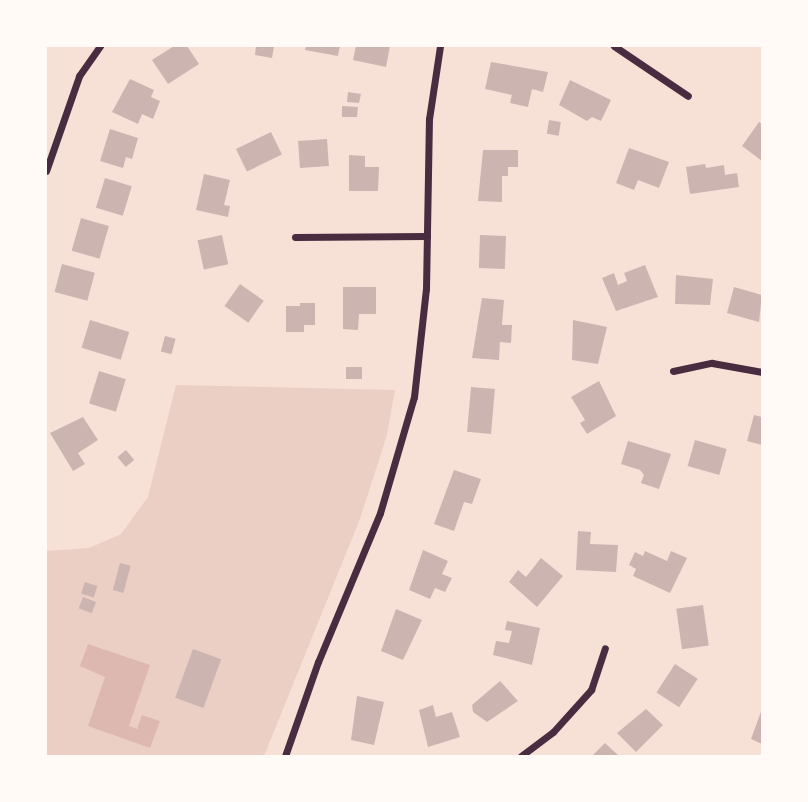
<!DOCTYPE html>
<style>
body{margin:0}
#map{position:relative;width:808px;height:802px;overflow:hidden;background:#f7e1d7;font-family:Poppins,sans-serif}
div>[style]{position:absolute}
[style*='--x']{left:calc(var(--x)*1px);top:calc(var(--y)*1px);width:calc(var(--w)*1px);rotate:calc(var(--a)*1deg)}
.green>*{inset:0;background:#ebcfc5}
.water>*{inset:0;background:#dcb8b0}
.building>*{inset:0;background:#ccb4b1;transform-origin:0 0}
.minor>*{height:7px;margin:-3.5px;padding:0 3.5px;transform-origin:3.5px;border-radius:3.5px;background:#4a2c40}
span{translate:-50% -50%;white-space:nowrap;text-align:center;line-height:1.15;-webkit-text-stroke:7px #fffaf5;paint-order:stroke}
.frame{position:absolute;inset:0;border:47px solid #fffaf5;pointer-events:none}
</style>
<div id="map">
<div class="green">
<div style="clip-path:polygon(176px 385px,395px 390px,387px 435px,360px 519px,264px 756px,46px 756px,46px 551px,89px 548px,121px 534px,148px 497px)"></div>
</div>
<div class="water">
<div style="clip-path:polygon(88px 644px,150px 665px,129px 726px,137px 729px,142px 715px,160px 721px,150px 748px,88px 726px,105px 677px,80px 666px)"></div>
</div>
<div class="building">
<div style="clip-path:polygon(174px 46px,187px 46px,199px 64px,168px 84px,152px 60px)"></div>
<div style="clip-path:polygon(256px 46px,274px 46px,272px 58px,255px 55px)"></div>
<div style="clip-path:polygon(306px 46px,340px 46px,338px 56px,305px 50px)"></div>
<div style="clip-path:polygon(356px 46px,390px 46px,386px 67px,353px 60px)"></div>
<div style="clip-path:polygon(491px 62px,548px 72px,543px 92px,532px 89px,528px 107px,510px 103px,512px 95px,485px 89px)"></div>
<div style="clip-path:polygon(130px 79px,154px 90px,151px 97px,160px 101px,153px 119px,142px 114px,138px 124px,112px 112px)"></div>
<div style="clip-path:polygon(570px 80px,611px 100px,601px 121px,592px 117px,587px 121px,559px 105px)"></div>
<div style="clip-path:polygon(348px 92px,361px 94px,359px 103px,347px 102px)"></div>
<div style="clip-path:polygon(342px 106px,358px 107px,357px 117px,342px 117px)"></div>
<div style="left:549px;top:120px;width:12px;height:14px;rotate:9deg"></div>
<div style="clip-path:polygon(759px 122px,762px 124px,762px 161px,742px 146px)"></div>
<div style="clip-path:polygon(110px 129px,138px 138px,132px 159px,126px 157px,123px 168px,100px 161px)"></div>
<div style="left:271px;top:132px;width:25px;height:39px;rotate:64deg"></div>
<div style="left:327px;top:139px;width:27px;height:29px;rotate:86deg"></div>
<div style="clip-path:polygon(629px 148px,669px 162px,659px 188px,638px 180px,634px 190px,616px 183px)"></div>
<div style="clip-path:polygon(483px 150px,518px 150px,518px 167px,508px 167px,508px 176px,502px 176px,502px 202px,478px 201px)"></div>
<div style="clip-path:polygon(349px 155px,365px 156px,365px 167px,379px 167px,378px 191px,349px 191px)"></div>
<div style="clip-path:polygon(705px 164px,706px 168px,724px 165px,725px 175px,737px 173px,739px 187px,690px 194px,686px 167px)"></div>
<div style="clip-path:polygon(204px 174px,230px 180px,224px 205px,230px 206px,228px 217px,196px 210px)"></div>
<div style="left:105px;top:178px;width:28px;height:31px;rotate:17deg"></div>
<div style="left:81px;top:218px;width:29px;height:34px;rotate:16deg"></div>
<div style="left:222px;top:235px;width:30px;height:25px;rotate:78deg"></div>
<div style="left:480px;top:235px;width:26px;height:33px;rotate:2deg"></div>
<div style="left:62px;top:264px;width:34px;height:29px;rotate:15deg"></div>
<div style="clip-path:polygon(645px 265px,658px 297px,616px 311px,602px 278px,614px 273px,618px 285px,627px 281px,624px 273px)"></div>
<div style="clip-path:polygon(676px 275px,713px 279px,710px 305px,675px 304px)"></div>
<div style="left:240px;top:284px;width:29px;height:27px;rotate:35deg"></div>
<div style="clip-path:polygon(343px 287px,376px 287px,376px 314px,359px 314px,358px 330px,343px 329px)"></div>
<div style="clip-path:polygon(734px 287px,762px 295px,759px 322px,727px 313px)"></div>
<div style="clip-path:polygon(482px 298px,504px 300px,502px 325px,512px 325px,511px 343px,500px 342px,499px 360px,472px 358px)"></div>
<div style="clip-path:polygon(300px 303px,315px 303px,315px 325px,304px 325px,304px 332px,286px 332px,286px 306px,300px 306px)"></div>
<div style="left:90px;top:320px;width:41px;height:29px;rotate:17deg"></div>
<div style="clip-path:polygon(573px 320px,607px 327px,598px 364px,572px 360px)"></div>
<div style="left:165px;top:336px;width:11px;height:16px;rotate:15deg"></div>
<div style="left:346px;top:367px;width:16px;height:12px"></div>
<div style="left:99px;top:371px;width:28px;height:34px;rotate:17deg"></div>
<div style="clip-path:polygon(599px 381px,616px 416px,587px 434px,580px 423px,585px 420px,571px 397px)"></div>
<div style="left:471px;top:387px;width:24px;height:45px;rotate:5deg"></div>
<div style="clip-path:polygon(754px 415px,762px 417px,762px 445px,747px 441px)"></div>
<div style="clip-path:polygon(83px 417px,98px 440px,78px 453px,85px 464px,73px 471px,50px 433px)"></div>
<div style="left:695px;top:440px;width:33px;height:27px;rotate:16deg"></div>
<div style="clip-path:polygon(628px 441px,671px 454px,659px 489px,641px 483px,644px 475px,640px 470px,621px 464px)"></div>
<div style="left:126px;top:450px;width:13px;height:11px;rotate:51deg"></div>
<div style="clip-path:polygon(454px 470px,481px 479px,472px 504px,464px 502px,454px 531px,434px 524px)"></div>
<div style="clip-path:polygon(578px 531px,591px 532px,590px 544px,618px 545px,616px 572px,576px 570px)"></div>
<div style="clip-path:polygon(423px 550px,448px 561px,442px 574px,452px 578px,445px 592px,435px 588px,430px 599px,409px 590px)"></div>
<div style="clip-path:polygon(645px 551px,667px 561px,671px 551px,687px 558px,670px 593px,633px 576px,636px 569px,629px 565px,635px 552px,643px 556px)"></div>
<div style="clip-path:polygon(541px 558px,563px 576px,537px 607px,509px 582px,518px 570px,526px 577px)"></div>
<div style="left:120px;top:563px;width:11px;height:28px;rotate:15deg"></div>
<div style="left:85px;top:582px;width:13px;height:12px;rotate:18deg"></div>
<div style="left:83px;top:597px;width:14px;height:12px;rotate:21deg"></div>
<div style="left:703px;top:605px;width:41px;height:27px;rotate:82deg"></div>
<div style="clip-path:polygon(396px 609px,422px 620px,403px 660px,381px 651px)"></div>
<div style="clip-path:polygon(507px 621px,540px 628px,532px 665px,493px 655px,496px 641px,509px 643px,512px 631px,505px 630px)"></div>
<div style="left:193px;top:649px;width:30px;height:52px;rotate:20deg"></div>
<div style="left:675px;top:664px;width:27px;height:34px;rotate:33deg"></div>
<div style="clip-path:polygon(500px 681px,518px 701px,487px 722px,473px 712px,472px 705px)"></div>
<div style="clip-path:polygon(357px 696px,384px 702px,374px 745px,351px 740px)"></div>
<div style="clip-path:polygon(433px 705px,436px 717px,452px 712px,460px 737px,428px 747px,419px 710px)"></div>
<div style="clip-path:polygon(646px 709px,663px 725px,636px 752px,617px 733px)"></div>
<div style="clip-path:polygon(762px 709px,762px 744px,751px 739px)"></div>
<div style="clip-path:polygon(605px 743px,619px 756px,592px 756px)"></div>
</div>
<div class="minor">
<div style="--x:614;--y:46;--w:89;--a:34"></div>
<div style="--x:46;--y:171;--w:101;--a:-70.8"></div>
<div style="--x:79;--y:76;--w:37;--a:-55"></div>
<div style="--x:295;--y:237;--w:132;--a:-0.4"></div>
<div style="--x:673;--y:371;--w:40;--a:-12"></div>
<div style="--x:712;--y:363;--w:51;--a:10.2"></div>
<div style="--x:285;--y:756;--w:100;--a:-70.7"></div>
<div style="--x:318;--y:662;--w:161;--a:-67.4"></div>
<div style="--x:380;--y:513;--w:121;--a:-73.7"></div>
<div style="--x:414;--y:397;--w:109;--a:-83.7"></div>
<div style="--x:426;--y:289;--w:170;--a:-89"></div>
<div style="--x:429;--y:119;--w:74;--a:-81.4"></div>
<div style="--x:521;--y:756;--w:40;--a:-37"></div>
<div style="--x:553;--y:732;--w:57;--a:-47.9"></div>
<div style="--x:591;--y:690;--w:44;--a:-71.6"></div>
</div>
<div class="frame"></div>
</div>
